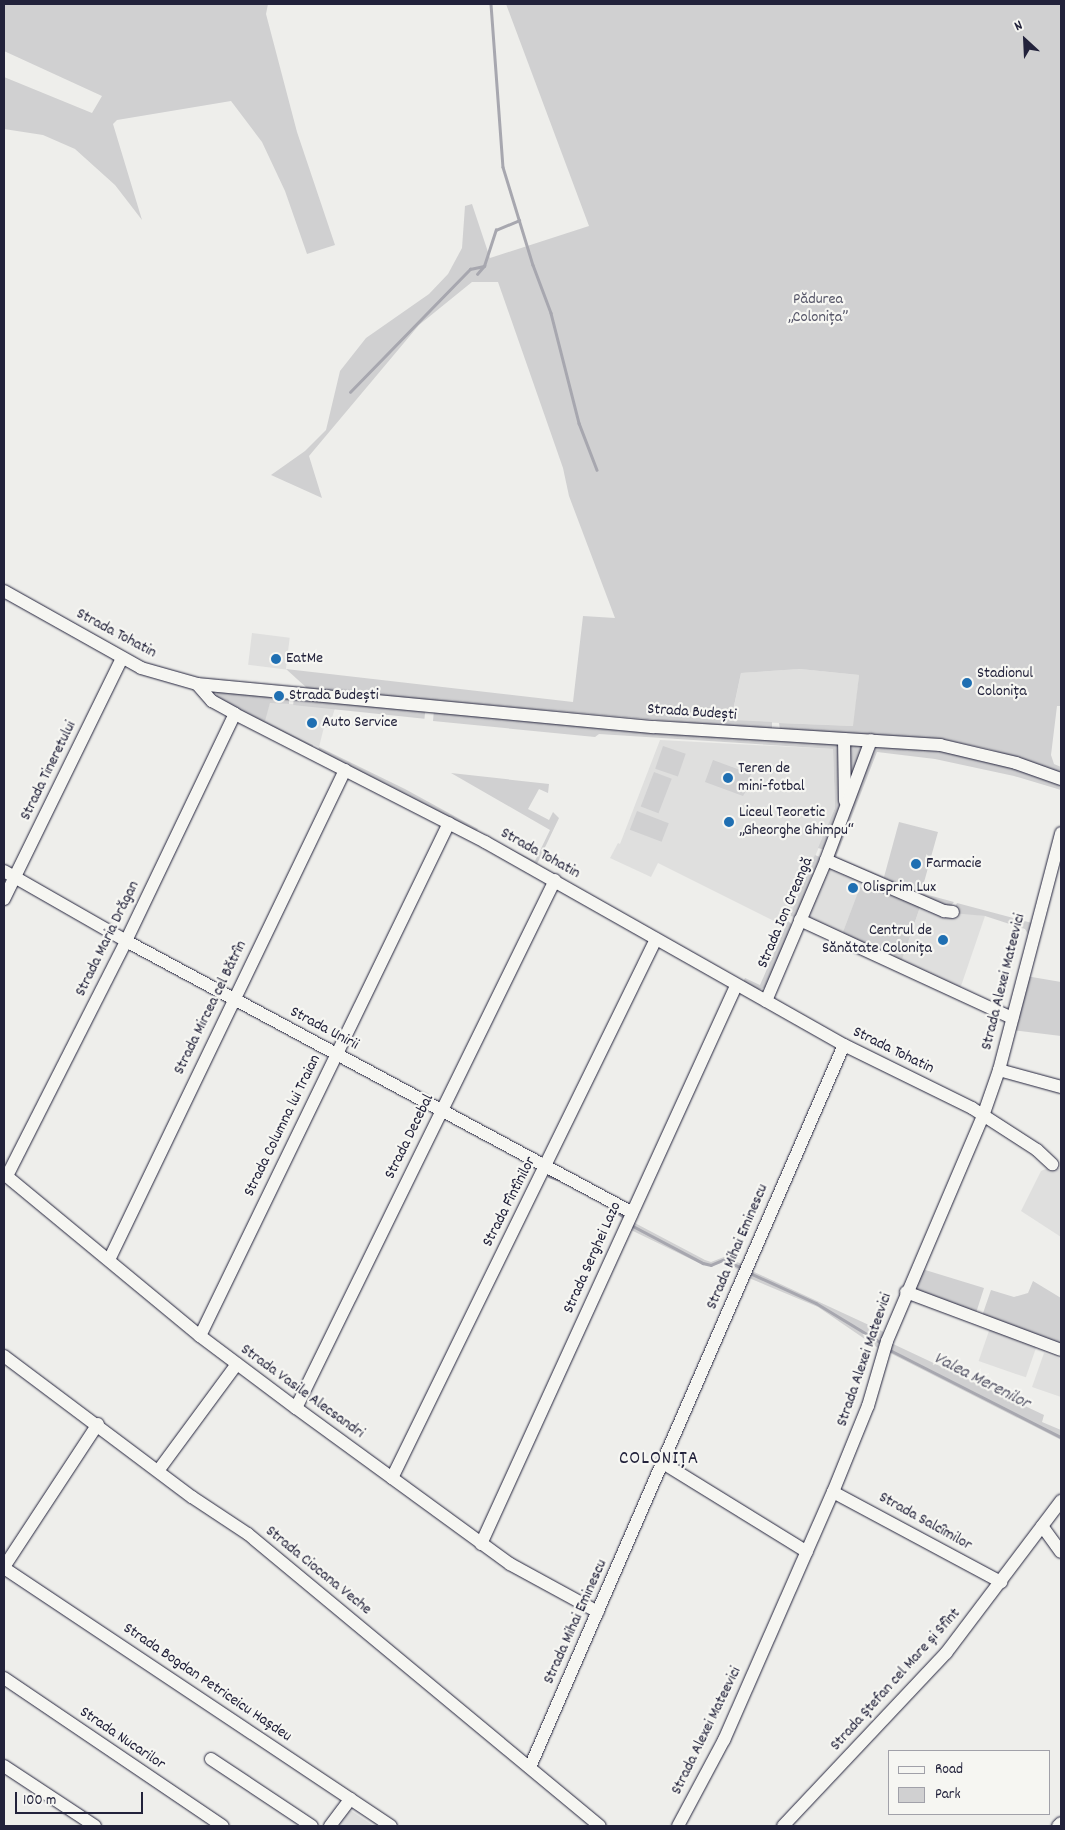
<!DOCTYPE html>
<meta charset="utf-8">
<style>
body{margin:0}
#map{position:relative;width:1065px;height:1830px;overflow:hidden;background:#eeeeeb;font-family:Dekko,sans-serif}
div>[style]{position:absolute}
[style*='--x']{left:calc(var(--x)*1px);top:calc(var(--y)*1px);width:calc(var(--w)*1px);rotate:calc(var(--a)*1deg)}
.built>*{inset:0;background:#dfdfde;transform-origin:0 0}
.green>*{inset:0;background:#d0d0d1;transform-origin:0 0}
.stream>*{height:2.5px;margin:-1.25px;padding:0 1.25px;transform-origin:1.25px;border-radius:1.25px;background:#a7a7af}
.roads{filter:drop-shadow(0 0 1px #22223b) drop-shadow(0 0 1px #22223b)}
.minor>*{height:12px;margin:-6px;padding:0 6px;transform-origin:6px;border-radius:6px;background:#f6f6f2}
.dots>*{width:14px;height:14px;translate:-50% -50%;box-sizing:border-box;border:2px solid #f6f6f2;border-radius:50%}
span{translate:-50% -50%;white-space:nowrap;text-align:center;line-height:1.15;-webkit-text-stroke:4.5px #f6f6f2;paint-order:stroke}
.park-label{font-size:16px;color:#565668}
.street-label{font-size:16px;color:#22223b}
.poi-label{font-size:16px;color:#22223b}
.left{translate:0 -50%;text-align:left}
.right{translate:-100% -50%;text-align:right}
.water-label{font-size:18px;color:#575769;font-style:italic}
.quarter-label{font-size:19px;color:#22223b;letter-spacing:1px}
.frame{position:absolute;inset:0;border:5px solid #22223b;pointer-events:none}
.legend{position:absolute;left:888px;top:1750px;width:162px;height:65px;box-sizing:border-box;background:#f6f6f2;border:1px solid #a1a1a9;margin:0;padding:6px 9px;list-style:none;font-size:15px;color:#22223b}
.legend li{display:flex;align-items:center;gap:10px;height:25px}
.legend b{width:25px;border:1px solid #a1a1a9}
.north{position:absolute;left:1000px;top:15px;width:50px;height:50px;-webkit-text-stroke:4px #f6f6f2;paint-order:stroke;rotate:335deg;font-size:14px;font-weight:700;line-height:20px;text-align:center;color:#22223b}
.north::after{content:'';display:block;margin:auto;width:18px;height:22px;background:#22223b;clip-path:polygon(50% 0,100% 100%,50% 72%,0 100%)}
.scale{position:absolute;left:15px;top:1792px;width:128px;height:22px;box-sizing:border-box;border:2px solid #22223b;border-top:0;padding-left:6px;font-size:15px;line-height:18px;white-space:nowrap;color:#22223b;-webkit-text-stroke:4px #f6f6f2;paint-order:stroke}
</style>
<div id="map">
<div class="built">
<div style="left:252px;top:633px;width:38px;height:32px;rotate:7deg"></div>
<div style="clip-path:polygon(800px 669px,859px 675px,854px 726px,731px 721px,741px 673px)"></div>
<div style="clip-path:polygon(270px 702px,335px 708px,329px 728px,324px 727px,319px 747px,264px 721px)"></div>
<div style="clip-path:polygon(660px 740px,833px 749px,835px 808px,786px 927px,658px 863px,651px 877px,610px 858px,618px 843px,620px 844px)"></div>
<div style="clip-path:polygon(831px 868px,868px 882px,865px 889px,860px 888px,841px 937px,805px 920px,826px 869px)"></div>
<div style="clip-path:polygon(920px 907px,985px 916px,960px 989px,901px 963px)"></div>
<div style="clip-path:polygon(1048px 1168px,1061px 1168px,1061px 1237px,1021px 1211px,1041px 1171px)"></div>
<div style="left:990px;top:1328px;width:50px;height:35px;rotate:19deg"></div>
<div style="clip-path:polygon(1044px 1353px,1061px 1359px,1061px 1397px,1032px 1387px)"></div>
<div style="clip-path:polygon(350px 1810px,374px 1826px,338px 1826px)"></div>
</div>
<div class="green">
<div style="clip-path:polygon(4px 4px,268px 4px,266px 14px,297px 132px,335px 245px,307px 254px,285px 191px,262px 142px,231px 101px,117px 120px,113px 124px,142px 220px,115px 185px,75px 149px,43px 135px,4px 129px,4px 77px,92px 113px,102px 96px,4px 51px)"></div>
<div style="clip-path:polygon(506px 4px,1061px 4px,1061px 706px,1057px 706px,1051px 755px,1054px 764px,1061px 767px,1061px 774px,989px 749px,946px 740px,780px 731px,779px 723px,853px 726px,859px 675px,800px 669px,741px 673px,731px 720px,772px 722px,772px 730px,308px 689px,286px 669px,573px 702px,583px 616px,615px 618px,569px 496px,563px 468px,498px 282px,472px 282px,419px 325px,309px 456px,322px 498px,271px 475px,305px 451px,326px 430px,340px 371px,366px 338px,429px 294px,448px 274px,462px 248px,465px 206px,472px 204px,490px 258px,589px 226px)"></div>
<div style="clip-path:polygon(216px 691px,289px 697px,289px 704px,270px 703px,265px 721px,313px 745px,312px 748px,217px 698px)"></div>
<div style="left:294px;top:697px;width:132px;height:8px;rotate:6deg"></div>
<div style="clip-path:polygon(434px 710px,834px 743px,838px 745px,841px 809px,825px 850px,818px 848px,835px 808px,833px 749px,599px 734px,595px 737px,433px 721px)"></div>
<div style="clip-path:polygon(877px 744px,967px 754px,1061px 783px,1061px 790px,1014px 776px,935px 759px,877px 752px,836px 857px,884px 877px,899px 822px,938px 832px,921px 893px,954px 902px,949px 908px,916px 895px,917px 891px,911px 889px,887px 883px,888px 879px,883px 881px,834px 857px,833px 852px)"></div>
<div style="clip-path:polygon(849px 745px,863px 746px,851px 780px)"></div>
<div style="left:663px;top:746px;width:24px;height:24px;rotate:19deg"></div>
<div style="clip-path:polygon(319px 747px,405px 789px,478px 829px,476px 832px,318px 751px)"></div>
<div style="clip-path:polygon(713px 760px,751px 774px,748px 782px,751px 783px,743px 796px,705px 782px)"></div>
<div style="left:654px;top:772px;width:19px;height:37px;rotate:21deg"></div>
<div style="clip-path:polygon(451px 773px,549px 784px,548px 793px,539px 789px,528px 809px,549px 820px,553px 812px,559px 818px,537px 864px,491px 840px,535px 861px,550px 830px)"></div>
<div style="left:637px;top:811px;width:34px;height:20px;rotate:21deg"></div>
<div style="clip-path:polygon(815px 855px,822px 858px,796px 917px,790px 916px)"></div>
<div style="clip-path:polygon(868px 882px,920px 907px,901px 963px,841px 937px,860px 887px,865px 889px)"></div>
<div style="clip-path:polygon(957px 903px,1032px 923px,1028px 934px,1025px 929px,985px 916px,952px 913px)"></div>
<div style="clip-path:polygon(788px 921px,794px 926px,769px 986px,756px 991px,742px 984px,745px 978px,760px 985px)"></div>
<div style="clip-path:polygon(1026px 976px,1061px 982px,1061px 1036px,1012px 1030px)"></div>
<div style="clip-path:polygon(633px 1222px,705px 1260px,711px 1262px,724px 1257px,742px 1264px,739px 1270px,723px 1262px,712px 1266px,703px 1265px,631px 1230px)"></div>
<div style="clip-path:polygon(922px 1269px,984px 1288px,976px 1313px,917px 1293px,915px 1288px)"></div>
<div style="clip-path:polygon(752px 1271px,884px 1332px,878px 1348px,818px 1307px,749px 1278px)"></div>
<div style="clip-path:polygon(1033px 1281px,1061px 1298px,1061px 1344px,982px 1316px,991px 1290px,1014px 1297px,1028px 1293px)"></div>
<div style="clip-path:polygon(891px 1343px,1044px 1415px,1042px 1422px,1061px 1430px,1061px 1440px,888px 1352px)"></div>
</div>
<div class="stream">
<div style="--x:491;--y:4;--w:163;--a:85.8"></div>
<div style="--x:503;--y:167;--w:102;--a:73"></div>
<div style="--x:533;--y:265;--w:51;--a:69.4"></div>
<div style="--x:551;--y:313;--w:114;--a:75.7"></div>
<div style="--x:579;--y:423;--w:50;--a:69"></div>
<div style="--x:477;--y:274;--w:11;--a:-49"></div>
<div style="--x:350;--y:392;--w:172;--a:-45.7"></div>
<div style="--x:470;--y:269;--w:14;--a:-12"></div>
<div style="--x:484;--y:266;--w:38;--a:-72"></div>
<div style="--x:496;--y:230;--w:25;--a:-23"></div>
<div style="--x:549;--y:1176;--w:9;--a:21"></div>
<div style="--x:610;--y:1208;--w:15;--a:32"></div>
<div style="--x:633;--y:1226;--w:79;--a:27.9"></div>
<div style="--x:703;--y:1263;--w:8;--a:14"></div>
<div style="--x:711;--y:1265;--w:13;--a:-23"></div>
<div style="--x:723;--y:1260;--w:18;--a:22"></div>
<div style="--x:752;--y:1274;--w:70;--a:24.4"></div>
<div style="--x:816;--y:1303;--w:75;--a:31.4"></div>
<div style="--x:890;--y:1350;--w:192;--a:27"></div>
</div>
<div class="roads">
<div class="minor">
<div style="--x:4;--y:591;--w:157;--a:29.3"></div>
<div style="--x:141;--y:668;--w:58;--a:15.9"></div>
<div style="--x:197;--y:684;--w:459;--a:5.4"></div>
<div style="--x:654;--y:727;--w:287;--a:3.6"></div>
<div style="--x:940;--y:745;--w:78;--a:13.3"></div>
<div style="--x:1016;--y:763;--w:48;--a:19.6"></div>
<div style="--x:197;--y:684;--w:23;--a:49"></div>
<div style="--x:212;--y:701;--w:26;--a:29"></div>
<div style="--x:235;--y:714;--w:281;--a:27.1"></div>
<div style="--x:485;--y:842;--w:412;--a:29.5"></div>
<div style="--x:844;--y:1045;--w:143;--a:26.2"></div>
<div style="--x:972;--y:1108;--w:77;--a:32.9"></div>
<div style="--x:1037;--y:1150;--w:21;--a:43"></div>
<div style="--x:844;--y:739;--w:62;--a:89.1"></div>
<div style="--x:826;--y:860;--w:129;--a:23.4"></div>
<div style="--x:944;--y:911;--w:9;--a:6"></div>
<div style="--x:4;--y:871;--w:141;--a:29.8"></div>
<div style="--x:126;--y:941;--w:573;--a:28.22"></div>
<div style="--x:4;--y:899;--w:268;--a:-63.9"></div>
<div style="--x:800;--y:920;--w:234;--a:24.8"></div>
<div style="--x:766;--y:1001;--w:153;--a:-66.9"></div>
<div style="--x:826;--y:860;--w:128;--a:-69.4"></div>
<div style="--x:999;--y:1070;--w:64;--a:15.3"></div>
<div style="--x:4;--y:1174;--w:254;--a:39.6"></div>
<div style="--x:200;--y:1336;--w:120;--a:36.9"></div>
<div style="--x:296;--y:1408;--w:265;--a:36.1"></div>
<div style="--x:510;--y:1564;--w:100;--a:28.6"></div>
<div style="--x:7;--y:1176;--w:263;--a:-63.1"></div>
<div style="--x:126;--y:941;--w:252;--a:-64.4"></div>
<div style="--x:109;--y:1260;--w:544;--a:-64.28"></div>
<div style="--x:906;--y:1292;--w:165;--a:20.5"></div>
<div style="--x:200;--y:1336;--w:570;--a:-64.11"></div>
<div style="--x:4;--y:1356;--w:235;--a:36.9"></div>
<div style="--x:192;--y:1497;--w:67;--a:33.5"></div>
<div style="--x:248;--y:1534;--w:457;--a:39.7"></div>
<div style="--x:296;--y:1408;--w:588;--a:-63.87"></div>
<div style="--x:663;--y:1463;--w:169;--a:31.7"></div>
<div style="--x:158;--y:1471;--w:133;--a:-53.6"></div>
<div style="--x:392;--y:1478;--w:600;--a:-63.9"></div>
<div style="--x:833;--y:1492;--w:191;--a:28.2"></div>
<div style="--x:1042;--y:1526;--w:32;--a:54"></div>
<div style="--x:481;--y:1544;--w:614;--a:-65.44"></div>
<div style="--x:4;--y:1567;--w:171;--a:-56.7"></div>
<div style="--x:4;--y:1568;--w:465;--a:33.7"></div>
<div style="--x:4;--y:1678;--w:264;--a:34.1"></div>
<div style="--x:211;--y:1759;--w:121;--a:33.6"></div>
<div style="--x:4;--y:1766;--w:109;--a:33.4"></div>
<div style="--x:530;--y:1767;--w:787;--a:-66.5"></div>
<div style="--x:330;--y:1826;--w:34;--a:-53"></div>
<div style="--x:678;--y:1826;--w:98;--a:-61.9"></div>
<div style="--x:724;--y:1740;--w:271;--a:-66.3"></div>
<div style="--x:833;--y:1492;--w:93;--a:-67.9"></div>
<div style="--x:868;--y:1406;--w:68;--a:-73.7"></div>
<div style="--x:887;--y:1341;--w:245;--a:-66.9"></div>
<div style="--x:983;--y:1116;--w:49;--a:-70.8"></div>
<div style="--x:999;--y:1070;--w:245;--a:-75.3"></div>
<div style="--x:783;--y:1826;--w:238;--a:-46.7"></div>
<div style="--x:946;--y:1653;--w:191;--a:-52.9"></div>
<div style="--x:1058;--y:1826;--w:4;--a:-45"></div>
</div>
</div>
<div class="dots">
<div style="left:276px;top:659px;background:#1f6fb2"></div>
<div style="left:967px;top:683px;background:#1f6fb2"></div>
<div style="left:279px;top:696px;background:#1f6fb2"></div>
<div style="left:312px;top:723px;background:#1f6fb2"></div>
<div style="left:728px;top:778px;background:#1f6fb2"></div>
<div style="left:729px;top:822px;background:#1f6fb2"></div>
<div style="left:916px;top:864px;background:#1f6fb2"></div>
<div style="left:853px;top:888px;background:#1f6fb2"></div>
<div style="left:943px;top:940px;background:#1f6fb2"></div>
</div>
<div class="park-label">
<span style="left:818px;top:309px">Pădurea<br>„Colonița”</span>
</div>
<div class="street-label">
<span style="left:116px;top:634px;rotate:28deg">Strada Tohatin</span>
<span style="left:692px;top:713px;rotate:4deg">Strada Budești</span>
<span style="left:49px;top:771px;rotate:-64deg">Strada Tineretului</span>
<span style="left:540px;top:854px;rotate:29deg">Strada Tohatin</span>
<span style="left:786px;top:913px;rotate:-67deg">Strada Ion Creangă</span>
<span style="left:108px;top:939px;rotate:-64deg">Strada Maria Drăgan</span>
<span style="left:1004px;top:982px;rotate:-76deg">Strada Alexei Mateevici</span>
<span style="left:211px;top:1008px;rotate:-64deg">Strada Mircea cel Bătrîn</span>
<span style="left:324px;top:1029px;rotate:28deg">Strada Unirii</span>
<span style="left:893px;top:1051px;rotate:26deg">Strada Tohatin</span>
<span style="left:283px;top:1126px;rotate:-64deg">Strada Columna lui Traian</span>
<span style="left:410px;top:1137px;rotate:-64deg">Strada Decebal</span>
<span style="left:510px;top:1202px;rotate:-63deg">Strada Fîntînilor</span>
<span style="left:738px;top:1247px;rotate:-67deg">Strada Mihai Eminescu</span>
<span style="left:593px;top:1258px;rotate:-66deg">Strada Serghei Lazo</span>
<span style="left:865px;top:1360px;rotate:-71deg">Strada Alexei Mateevici</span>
<span style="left:302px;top:1392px;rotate:36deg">Strada Vasile Alecsandri</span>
<span style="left:925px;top:1522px;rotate:29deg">Strada Salcîmilor</span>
<span style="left:318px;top:1571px;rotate:39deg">Strada Ciocana Veche</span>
<span style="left:576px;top:1622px;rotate:-66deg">Strada Mihai Eminescu</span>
<span style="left:896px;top:1680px;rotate:-48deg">Strada Ștefan cel Mare și Sfînt</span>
<span style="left:207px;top:1683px;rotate:34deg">Strada Bogdan Petriceicu Hașdeu</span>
<span style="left:707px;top:1731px;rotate:-64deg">Strada Alexei Mateevici</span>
<span style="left:122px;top:1739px;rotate:34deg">Strada Nucarilor</span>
</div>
<div class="poi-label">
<span class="left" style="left:286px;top:659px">EatMe</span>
<span class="left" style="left:977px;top:683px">Stadionul<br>Colonița</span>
<span class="left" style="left:289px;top:696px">Strada Budești</span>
<span class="left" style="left:322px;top:723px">Auto Service</span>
<span class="left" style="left:738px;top:778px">Teren de<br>mini-fotbal</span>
<span class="left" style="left:739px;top:822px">Liceul Teoretic<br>„Gheorghe Ghimpu“</span>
<span class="left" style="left:926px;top:864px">Farmacie</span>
<span class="left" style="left:863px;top:888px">Olisprim Lux</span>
<span class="right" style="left:932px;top:940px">Centrul de<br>Sănătate Colonița</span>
</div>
<div class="water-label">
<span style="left:981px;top:1382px;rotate:27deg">Valea Merenilor</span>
</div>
<div class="quarter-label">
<span style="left:659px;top:1460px">COLONIȚA</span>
</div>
<div class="frame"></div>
<ul class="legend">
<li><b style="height:6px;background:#f6f6f2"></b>Road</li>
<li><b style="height:14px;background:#d0d0d1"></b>Park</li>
</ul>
<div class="north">N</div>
<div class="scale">100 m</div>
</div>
